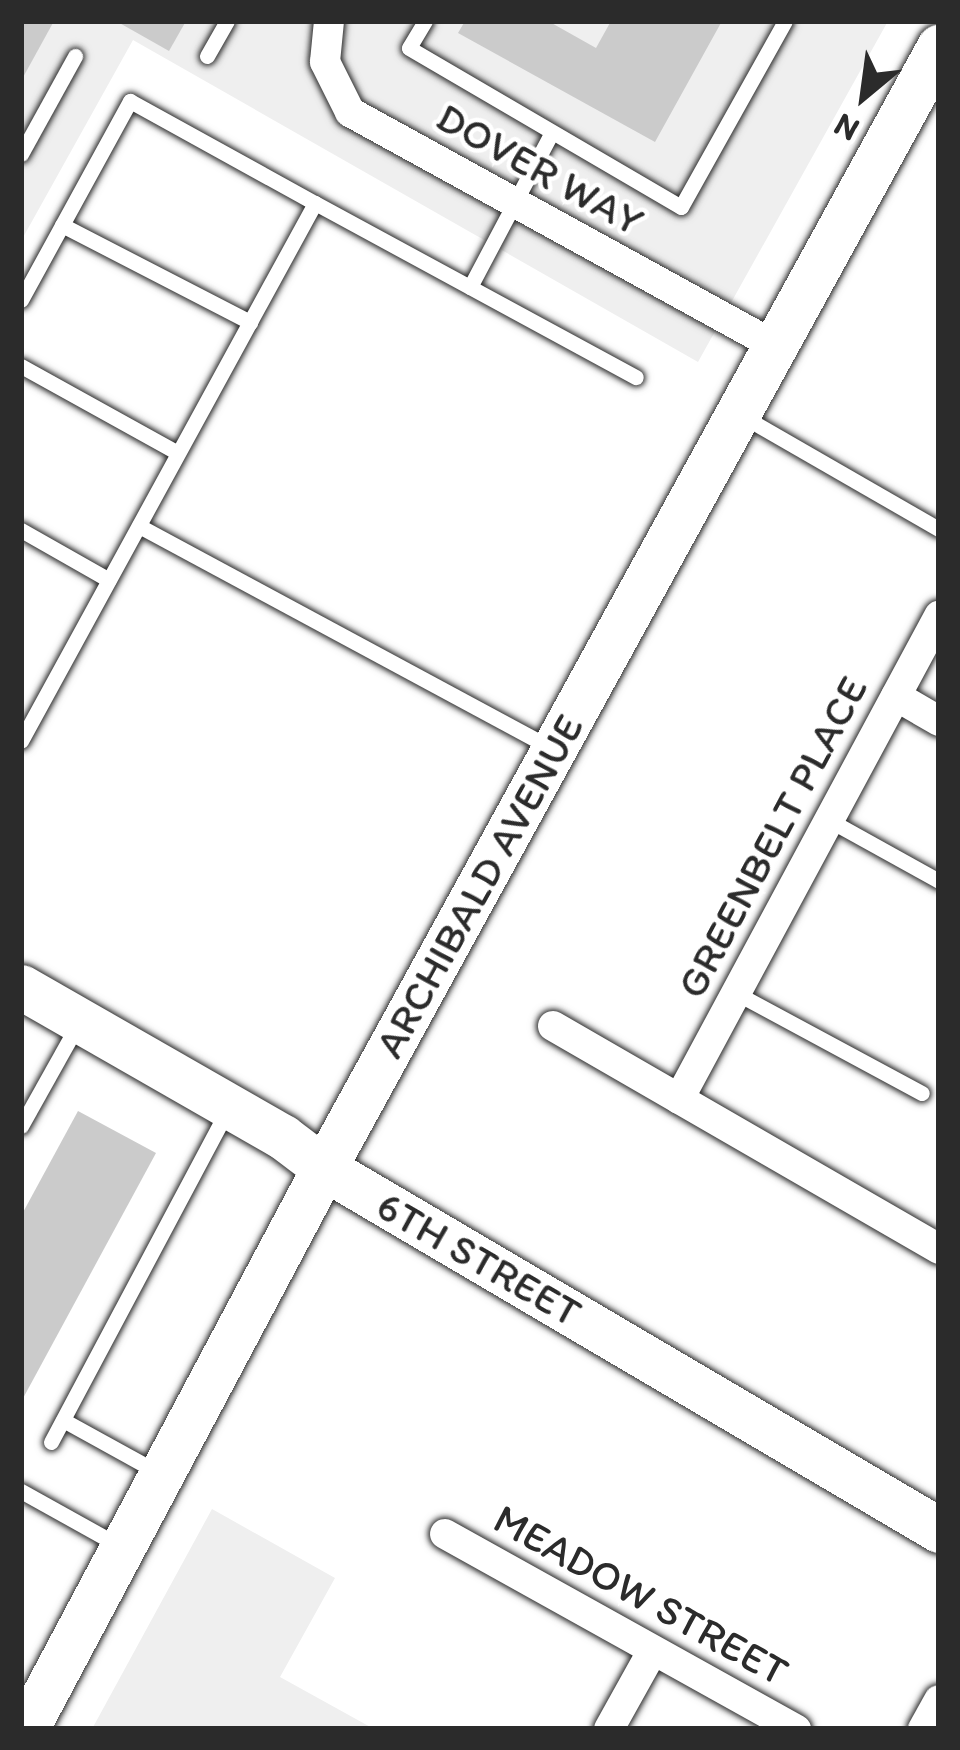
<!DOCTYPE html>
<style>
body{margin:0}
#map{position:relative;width:960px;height:1750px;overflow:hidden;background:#fff;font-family:Itim,sans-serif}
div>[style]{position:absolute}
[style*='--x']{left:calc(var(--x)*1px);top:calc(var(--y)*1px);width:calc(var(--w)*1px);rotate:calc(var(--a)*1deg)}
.built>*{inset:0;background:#efefef}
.building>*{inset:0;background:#cbcbcb}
.roads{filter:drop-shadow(0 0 3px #2b2b2b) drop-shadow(0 0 3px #2b2b2b)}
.service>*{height:15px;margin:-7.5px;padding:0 7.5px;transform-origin:7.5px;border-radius:7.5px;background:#fff}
.minor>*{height:30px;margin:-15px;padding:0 15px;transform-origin:15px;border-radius:15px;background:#fff}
.secondary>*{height:45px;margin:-22.5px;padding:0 22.5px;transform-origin:22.5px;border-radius:22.5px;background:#fff}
span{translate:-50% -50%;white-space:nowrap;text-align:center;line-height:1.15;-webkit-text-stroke:9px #fff;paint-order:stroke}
.street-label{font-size:42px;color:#2b2b2b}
.frame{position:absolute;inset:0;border:24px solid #2b2b2b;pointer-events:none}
.north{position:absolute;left:804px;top:36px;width:120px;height:120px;-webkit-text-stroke:9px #fff;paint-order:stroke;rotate:209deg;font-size:33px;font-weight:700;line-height:48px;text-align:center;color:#2b2b2b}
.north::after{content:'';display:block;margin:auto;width:42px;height:54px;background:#2b2b2b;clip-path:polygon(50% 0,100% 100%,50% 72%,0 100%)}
</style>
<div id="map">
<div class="built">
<div style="clip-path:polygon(21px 21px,888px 21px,698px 362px,133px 40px,21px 241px)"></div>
<div style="clip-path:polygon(212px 1509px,335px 1578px,280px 1677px,374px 1729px,92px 1729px)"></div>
</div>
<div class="building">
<div style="clip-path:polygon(21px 21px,54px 21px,21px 81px)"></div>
<div style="clip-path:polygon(116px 21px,186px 21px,169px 51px)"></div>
<div style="clip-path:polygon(465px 21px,548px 21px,596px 48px,611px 21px,722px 21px,655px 142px,458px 33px)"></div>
<div style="clip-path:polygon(78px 1111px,156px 1153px,21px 1402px,21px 1216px)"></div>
</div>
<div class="roads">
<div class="service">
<div style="--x:425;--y:21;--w:31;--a:121"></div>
<div style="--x:409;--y:48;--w:315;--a:30.3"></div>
<div style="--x:681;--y:207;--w:213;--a:-60.8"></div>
<div style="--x:207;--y:56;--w:40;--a:-60.3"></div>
<div style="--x:21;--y:154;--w:112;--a:-61.1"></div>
<div style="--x:315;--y:203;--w:365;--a:28.5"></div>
<div style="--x:62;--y:225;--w:212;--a:27.3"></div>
<div style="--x:470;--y:287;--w:175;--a:-62.1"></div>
<div style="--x:21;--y:300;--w:227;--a:-61.3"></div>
<div style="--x:130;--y:101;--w:211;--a:28.9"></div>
<div style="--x:315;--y:203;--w:613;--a:118.66"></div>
<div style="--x:21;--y:366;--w:179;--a:29"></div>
<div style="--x:744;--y:417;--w:225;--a:29.9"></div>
<div style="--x:139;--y:526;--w:464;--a:28.3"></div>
<div style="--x:21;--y:530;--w:101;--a:29.6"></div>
<div style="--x:829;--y:820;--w:126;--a:29"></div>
<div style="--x:736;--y:993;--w:211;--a:28.3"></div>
<div style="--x:21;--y:1126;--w:117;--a:-60.8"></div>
<div style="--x:63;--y:1420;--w:110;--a:28.9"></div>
<div style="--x:51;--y:1442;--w:377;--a:-62"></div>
<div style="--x:21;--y:1491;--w:113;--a:29.1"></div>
</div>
<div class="minor">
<div style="--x:329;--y:21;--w:41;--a:95.6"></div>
<div style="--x:325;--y:62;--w:56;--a:63.4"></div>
<div style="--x:350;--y:112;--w:485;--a:28.8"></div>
<div style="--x:896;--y:696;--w:50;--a:30.2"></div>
<div style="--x:553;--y:1026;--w:446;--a:30"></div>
<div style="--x:679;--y:1099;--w:549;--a:-61.71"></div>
<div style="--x:445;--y:1534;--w:402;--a:29.1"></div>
<div style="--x:609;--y:1729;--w:90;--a:-60.9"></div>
<div style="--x:923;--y:1729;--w:33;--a:-61"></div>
</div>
<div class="secondary">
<div style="--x:21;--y:987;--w:302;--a:29.8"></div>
<div style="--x:283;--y:1137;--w:51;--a:37.1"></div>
<div style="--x:324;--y:1168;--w:714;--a:30.48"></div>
<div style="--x:26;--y:1729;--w:635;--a:-62.02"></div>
<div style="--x:324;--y:1168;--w:1279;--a:-61.25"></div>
</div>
</div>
<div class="street-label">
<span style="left:540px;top:169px;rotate:29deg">DOVER WAY</span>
<span style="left:772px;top:837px;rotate:-62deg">GREENBELT PLACE</span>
<span style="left:479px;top:886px;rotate:-61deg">ARCHIBALD AVENUE</span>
<span style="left:479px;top:1259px;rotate:30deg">6TH STREET</span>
<span style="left:641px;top:1595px;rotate:29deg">MEADOW STREET</span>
</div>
<div class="frame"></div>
<div class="north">N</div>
</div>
